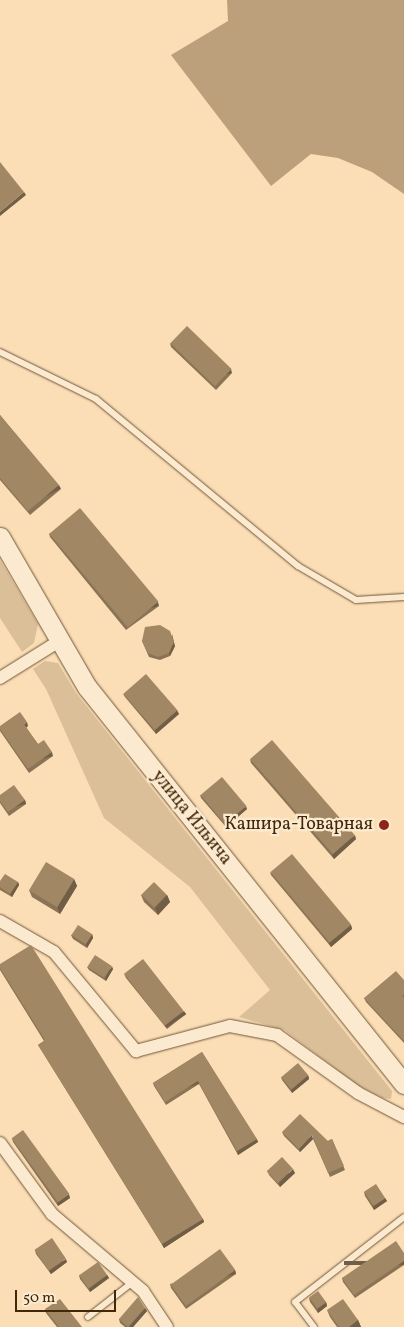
<!DOCTYPE html>
<meta charset="utf-8">
<style>
body{margin:0}
#map{position:relative;width:404px;height:1327px;overflow:hidden;background:#fbdeb6;font-family:Vollkorn,serif}
div>[style]{position:absolute}
[style*='--x']{left:calc(var(--x)*1px);top:calc(var(--y)*1px);width:calc(var(--w)*1px);rotate:calc(var(--a)*1deg)}
.green>*{inset:0;background:#dbbf99}
.water>*{inset:0;background:#bca07c}
.roads{filter:drop-shadow(0 0 1px #705636) drop-shadow(0 0 1px #705636)}
.lane>*{height:6px;margin:-3px;padding:0 3px;transform-origin:3px;border-radius:3px;background:#fcead0}
.street>*{height:12px;margin:-6px;padding:0 6px;transform-origin:6px;border-radius:6px;background:#fcead0}
.secondary>*{height:19px;margin:-9.5px;padding:0 9.5px;transform-origin:9.5px;border-radius:9.5px;background:#fcead0}
.wall>*{inset:0;background:#8b7456}
.shaded-wall>*{inset:0;background:#715e46;transform-origin:0 0}
.building>*{inset:0;background:#a28764;transform-origin:0 0}
.dots>*{width:14px;height:14px;translate:-50% -50%;box-sizing:border-box;border:2px solid #fcead0;border-radius:50%}
span{translate:-50% -50%;white-space:nowrap;text-align:center;line-height:1.15;-webkit-text-stroke:4.5px #fcead0;paint-order:stroke}
.street-label{font-size:18px;color:#41280b}
.poi-label{font-size:18px;color:#41280b}
.right{translate:-100% -50%;text-align:right}
.scale{position:absolute;left:15px;top:1290px;width:101px;height:22px;box-sizing:border-box;border:2px solid #41280b;border-top:0;padding-left:6px;font-size:15px;line-height:18px;white-space:nowrap;color:#41280b;-webkit-text-stroke:4px #fcead0;paint-order:stroke}
</style>
<div id="map">
<div class="green">
<div style="clip-path:polygon(0 560px,38px 624px,34px 643px,22px 652px,0 618px)"></div>
<div style="clip-path:polygon(45px 661px,58px 663px,76px 693px,392px 1091px,391px 1099px,383px 1098px,359px 1086px,284px 1030px,239px 1017px,270px 990px,190px 887px,104px 818px,46px 689px,33px 669px)"></div>
</div>
<div class="water">
<div style="clip-path:polygon(227px 0,404px 0,404px 194px,372px 172px,338px 158px,311px 154px,271px 186px,171px 55px,228px 21px)"></div>
</div>
<div class="roads">
<div class="lane">
<div style="--x:0;--y:352;--w:107;--a:26.1"></div>
<div style="--x:96;--y:399;--w:262;--a:39.6"></div>
<div style="--x:298;--y:566;--w:67;--a:30.4"></div>
<div style="--x:356;--y:600;--w:48;--a:-3.6"></div>
<div style="--x:88;--y:1317;--w:57;--a:-37.9"></div>
<div style="--x:314;--y:1327;--w:31;--a:-127"></div>
<div style="--x:295;--y:1302;--w:138;--a:-37.9"></div>
</div>
<div class="street">
<div style="--x:0;--y:678;--w:72;--a:-31.9"></div>
<div style="--x:0;--y:921;--w:62;--a:29.9"></div>
<div style="--x:54;--y:952;--w:129;--a:50.4"></div>
<div style="--x:136;--y:1051;--w:97;--a:-14.9"></div>
<div style="--x:230;--y:1026;--w:48;--a:10.8"></div>
<div style="--x:277;--y:1035;--w:100;--a:35.6"></div>
<div style="--x:358;--y:1093;--w:52;--a:27.6"></div>
<div style="--x:0;--y:1143;--w:88;--a:53.8"></div>
<div style="--x:52;--y:1214;--w:119;--a:40.2"></div>
<div style="--x:143;--y:1291;--w:43;--a:56.3"></div>
</div>
<div class="secondary">
<div style="--x:0;--y:537;--w:173;--a:59.9"></div>
<div style="--x:87;--y:687;--w:508;--a:51.39"></div>
</div>
</div>
<div class="wall">
<div style="clip-path:polygon(170px 343px,232px 373px,216px 390px,171px 347px)"></div>
<div style="clip-path:polygon(0 415px,61px 489px,30px 515px,0 480px)"></div>
<div style="clip-path:polygon(49px 533px,159px 606px,126px 630px,50px 537px)"></div>
<div style="clip-path:polygon(142px 641px,175px 646px,170px 656px,160px 660px,149px 657px)"></div>
<div style="clip-path:polygon(123px 694px,179px 714px,156px 734px,125px 697px)"></div>
<div style="clip-path:polygon(0 726px,28px 726px,26px 728px,38px 744px,53px 756px,29px 773px,0 731px)"></div>
<div style="clip-path:polygon(250px 759px,356px 839px,334px 859px,251px 763px)"></div>
<div style="clip-path:polygon(0 795px,25px 800px,26px 804px,9px 816px,0 803px)"></div>
<div style="clip-path:polygon(200px 795px,247px 809px,226px 827px,201px 798px)"></div>
<div style="clip-path:polygon(270px 872px,351px 925px,352px 929px,331px 947px,271px 875px)"></div>
<div style="clip-path:polygon(74px 879px,77px 886px,60px 914px,32px 897px,29px 890px)"></div>
<div style="clip-path:polygon(0 881px,18px 882px,19px 885px,12px 897px,0 890px)"></div>
<div style="clip-path:polygon(141px 895px,167px 895px,170px 902px,158px 915px,144px 902px)"></div>
<div style="clip-path:polygon(92px 934px,93px 938px,87px 948px,73px 939px,71px 935px)"></div>
<div style="clip-path:polygon(0 964px,203px 1219px,204px 1222px,164px 1248px,40px 1048px,38px 1045px,44px 1041px,0 970px)"></div>
<div style="clip-path:polygon(87px 967px,113px 969px,106px 981px,89px 970px)"></div>
<div style="clip-path:polygon(124px 974px,186px 1014px,167px 1029px,126px 978px)"></div>
<div style="clip-path:polygon(404px 980px,404px 1043px,366px 1002px,364px 998px)"></div>
<div style="clip-path:polygon(202px 1052px,258px 1142px,238px 1155px,199px 1084px,166px 1105px,154px 1086px,153px 1083px)"></div>
<div style="clip-path:polygon(308px 1075px,309px 1079px,292px 1093px,282px 1080px,281px 1077px)"></div>
<div style="clip-path:polygon(282px 1132px,328px 1141px,332px 1139px,345px 1170px,330px 1177px,313px 1139px,300px 1152px,284px 1136px)"></div>
<div style="clip-path:polygon(12px 1138px,70px 1198px,58px 1206px,13px 1142px)"></div>
<div style="clip-path:polygon(268px 1172px,295px 1173px,280px 1187px,269px 1175px)"></div>
<div style="clip-path:polygon(364px 1192px,385px 1198px,387px 1201px,374px 1210px,365px 1196px)"></div>
<div style="clip-path:polygon(35px 1250px,67px 1262px,51px 1274px,36px 1254px)"></div>
<div style="clip-path:polygon(404px 1253px,404px 1265px,355px 1298px,343px 1282px,342px 1278px)"></div>
<div style="clip-path:polygon(235px 1270px,236px 1274px,186px 1309px,171px 1288px,170px 1284px)"></div>
<div style="clip-path:polygon(79px 1275px,107px 1275px,109px 1278px,90px 1292px,80px 1279px)"></div>
<div style="clip-path:polygon(309px 1298px,326px 1302px,327px 1306px,318px 1313px,310px 1302px)"></div>
<div style="clip-path:polygon(145px 1308px,147px 1311px,133px 1327px,125px 1327px,120px 1323px,119px 1319px)"></div>
<div style="clip-path:polygon(45px 1309px,82px 1327px,57px 1327px,46px 1313px)"></div>
<div style="clip-path:polygon(327px 1310px,358px 1320px,361px 1327px,337px 1327px,330px 1317px)"></div>
</div>
<div class="shaded-wall">
<div style="clip-path:polygon(24px 192px,26px 195px,0 216px,0 212px)"></div>
<div style="left:231px;top:369px;width:4px;height:25px;rotate:76deg"></div>
<div style="left:59px;top:485px;width:4px;height:40px;rotate:63deg"></div>
<div style="left:158px;top:602px;width:4px;height:41px;rotate:76deg"></div>
<div style="clip-path:polygon(172px 634px,175px 646px,170px 656px,169px 653px)"></div>
<div style="clip-path:polygon(177px 710px,179px 714px,156px 734px,155px 730px)"></div>
<div style="clip-path:polygon(27px 722px,28px 726px,25px 728px,24px 724px)"></div>
<div style="left:52px;top:752px;width:4px;height:29px;rotate:76deg"></div>
<div style="left:25px;top:800px;width:4px;height:21px;rotate:76deg"></div>
<div style="clip-path:polygon(246px 806px,247px 809px,226px 827px,224px 824px)"></div>
<div style="clip-path:polygon(355px 835px,356px 839px,334px 859px,332px 855px)"></div>
<div style="clip-path:polygon(74px 879px,77px 886px,60px 914px,57px 907px)"></div>
<div style="clip-path:polygon(18px 882px,19px 885px,12px 897px,10px 894px)"></div>
<div style="clip-path:polygon(167px 895px,170px 902px,158px 915px,155px 908px)"></div>
<div style="clip-path:polygon(351px 925px,352px 929px,331px 947px,329px 943px)"></div>
<div style="clip-path:polygon(92px 934px,93px 938px,87px 948px,86px 944px)"></div>
<div style="clip-path:polygon(112px 966px,113px 969px,106px 981px,105px 978px)"></div>
<div style="left:184px;top:1011px;width:4px;height:24px;rotate:56deg"></div>
<div style="clip-path:polygon(308px 1075px,309px 1079px,292px 1093px,291px 1089px)"></div>
<div style="left:198px;top:1081px;width:3px;height:39px;rotate:72deg"></div>
<div style="clip-path:polygon(312px 1135px,313px 1139px,300px 1152px,299px 1149px)"></div>
<div style="clip-path:polygon(257px 1139px,258px 1142px,238px 1155px,237px 1151px)"></div>
<div style="clip-path:polygon(293px 1169px,295px 1173px,280px 1187px,279px 1183px)"></div>
<div style="clip-path:polygon(69px 1194px,70px 1198px,58px 1206px,57px 1203px)"></div>
<div style="clip-path:polygon(385px 1198px,387px 1201px,374px 1210px,373px 1206px)"></div>
<div style="clip-path:polygon(203px 1219px,204px 1222px,164px 1248px,162px 1244px)"></div>
<div style="clip-path:polygon(66px 1259px,67px 1262px,51px 1274px,49px 1271px)"></div>
<div style="left:404px;top:1261px;width:4px;height:60px;rotate:90deg"></div>
<div style="left:235px;top:1270px;width:4px;height:62px;rotate:76deg"></div>
<div style="clip-path:polygon(107px 1275px,109px 1278px,90px 1292px,89px 1289px)"></div>
<div style="clip-path:polygon(326px 1302px,327px 1306px,318px 1313px,317px 1309px)"></div>
<div style="clip-path:polygon(145px 1308px,147px 1311px,133px 1327px,129px 1327px)"></div>
<div style="clip-path:polygon(358px 1320px,361px 1327px,349px 1327px)"></div>
</div>
<div class="building">
<div style="clip-path:polygon(0 162px,24px 192px,0 212px)"></div>
<div style="left:187px;top:326px;width:62px;height:24px;rotate:44deg"></div>
<div style="clip-path:polygon(0 415px,59px 485px,28px 511px,0 478px)"></div>
<div style="left:80px;top:508px;width:122px;height:40px;rotate:50deg"></div>
<div style="clip-path:polygon(160px 625px,170px 631px,174px 642px,169px 653px,158px 657px,148px 653px,142px 641px,145px 627px)"></div>
<div style="left:146px;top:674px;width:48px;height:30px;rotate:49deg"></div>
<div style="clip-path:polygon(20px 712px,27px 722px,24px 724px,38px 744px,44px 740px,52px 752px,28px 769px,0 729px,0 726px)"></div>
<div style="left:272px;top:740px;width:126px;height:29px;rotate:49deg"></div>
<div style="left:222px;top:777px;width:38px;height:28px;rotate:50deg"></div>
<div style="clip-path:polygon(14px 785px,25px 800px,8px 812px,0 801px,0 795px)"></div>
<div style="left:292px;top:854px;width:92px;height:28px;rotate:50deg"></div>
<div style="left:46px;top:862px;width:33px;height:33px;rotate:31deg"></div>
<div style="clip-path:polygon(5px 874px,18px 882px,10px 894px,0 887px,0 881px)"></div>
<div style="left:154px;top:882px;width:18px;height:18px;rotate:45deg"></div>
<div style="left:78px;top:925px;width:17px;height:12px;rotate:33deg"></div>
<div style="clip-path:polygon(31px 945px,203px 1219px,162px 1244px,38px 1045px,45px 1040px,0 968px,0 964px)"></div>
<div style="left:95px;top:955px;width:20px;height:14px;rotate:33deg"></div>
<div style="left:143px;top:959px;width:66px;height:24px;rotate:52deg"></div>
<div style="clip-path:polygon(396px 971px,404px 980px,404px 994px,402px 996px,404px 998px,404px 1041px,364px 998px)"></div>
<div style="clip-path:polygon(202px 1052px,257px 1139px,237px 1151px,198px 1081px,165px 1102px,153px 1083px)"></div>
<div style="left:298px;top:1063px;width:16px;height:22px;rotate:50deg"></div>
<div style="clip-path:polygon(300px 1114px,328px 1141px,332px 1139px,344px 1166px,328px 1173px,312px 1135px,299px 1149px,282px 1132px)"></div>
<div style="left:23px;top:1130px;width:79px;height:14px;rotate:54deg"></div>
<div style="left:282px;top:1157px;width:16px;height:21px;rotate:47deg"></div>
<div style="left:376px;top:1184px;width:17px;height:14px;rotate:57deg"></div>
<div style="left:52px;top:1238px;width:25px;height:21px;rotate:56deg"></div>
<div style="clip-path:polygon(396px 1241px,404px 1253px,404px 1261px,354px 1295px,342px 1278px)"></div>
<div style="left:220px;top:1249px;width:26px;height:61px;rotate:54deg"></div>
<div style="left:98px;top:1262px;width:16px;height:23px;rotate:55deg"></div>
<div style="left:318px;top:1291px;width:14px;height:11px;rotate:54deg"></div>
<div style="clip-path:polygon(138px 1297px,145px 1308px,128px 1327px,119px 1319px)"></div>
<div style="clip-path:polygon(60px 1299px,82px 1327px,59px 1327px,45px 1309px)"></div>
<div style="clip-path:polygon(343px 1299px,358px 1320px,349px 1327px,339px 1327px,327px 1310px)"></div>
</div>
<div class="dots">
<div style="left:384px;top:825px;background:#8f2418"></div>
</div>
<div class="street-label">
<span style="left:191px;top:818px;rotate:51deg">улица Ильича</span>
</div>
<div class="poi-label">
<span class="right" style="left:373px;top:825px">Кашира-Товарная</span>
</div>
<div class="scale">50 m</div>
</div>
